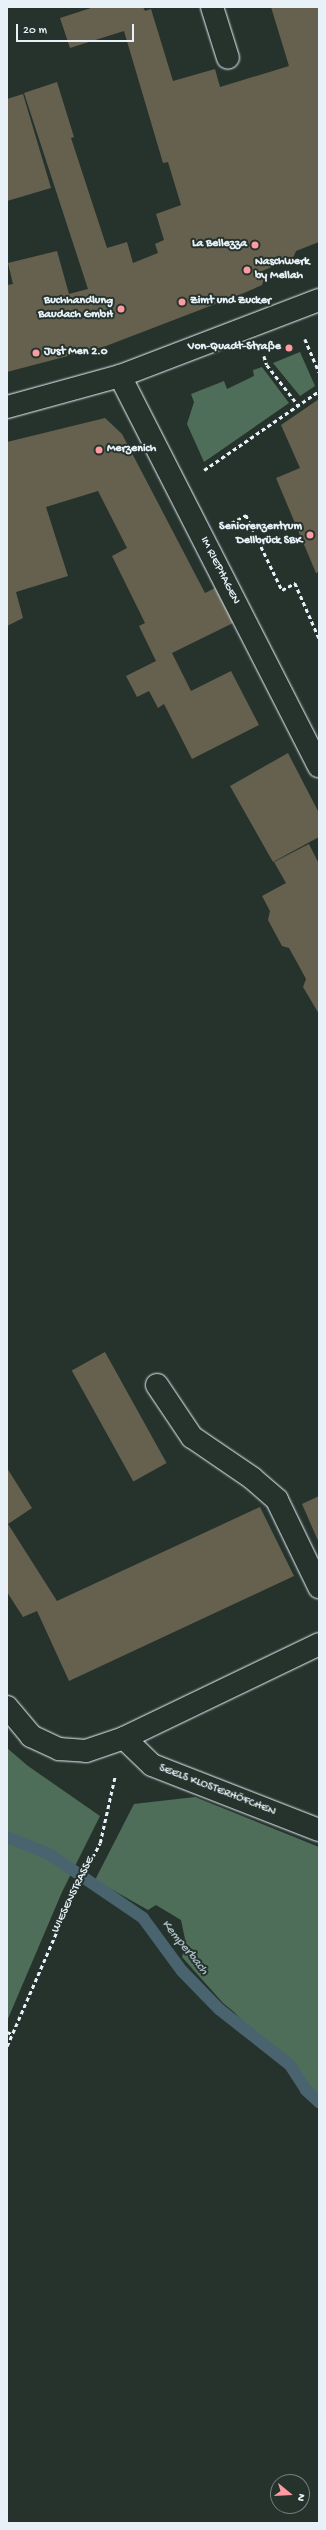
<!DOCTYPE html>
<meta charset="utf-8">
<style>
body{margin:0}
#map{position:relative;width:326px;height:2530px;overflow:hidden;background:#26332d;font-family:"Gochi Hand",sans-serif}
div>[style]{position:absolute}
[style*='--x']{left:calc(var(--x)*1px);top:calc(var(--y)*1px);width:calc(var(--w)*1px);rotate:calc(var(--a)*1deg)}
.green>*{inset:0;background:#4e6e59}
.stream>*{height:12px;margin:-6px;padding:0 6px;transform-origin:6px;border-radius:6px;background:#49646e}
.building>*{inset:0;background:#66614f;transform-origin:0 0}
.path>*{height:2.5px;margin-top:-1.25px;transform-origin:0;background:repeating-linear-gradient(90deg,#e8f1f8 0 4px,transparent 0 7px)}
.roads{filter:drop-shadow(0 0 1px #e8f1f8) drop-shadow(0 0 1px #e8f1f8)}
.service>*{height:22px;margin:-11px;padding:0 11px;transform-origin:11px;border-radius:11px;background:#26332d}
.minor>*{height:22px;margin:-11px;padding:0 11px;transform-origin:11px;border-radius:11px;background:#26332d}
.tertiary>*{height:22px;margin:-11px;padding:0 11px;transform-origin:11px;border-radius:11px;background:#26332d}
.dots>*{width:11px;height:11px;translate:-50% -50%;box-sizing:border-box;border:2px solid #26332d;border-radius:50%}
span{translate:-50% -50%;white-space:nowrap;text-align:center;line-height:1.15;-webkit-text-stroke:4px #26332d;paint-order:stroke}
.poi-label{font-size:12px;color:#e8f1f8;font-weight:700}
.right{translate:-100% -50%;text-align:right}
.left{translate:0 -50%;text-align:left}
.street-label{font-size:12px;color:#e8f1f8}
.water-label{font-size:13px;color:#a8b9c1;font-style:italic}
.frame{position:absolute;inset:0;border:8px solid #e8f1f8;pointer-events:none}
.north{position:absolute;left:270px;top:2474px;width:40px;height:40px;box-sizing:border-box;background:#26332d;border:1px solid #747f7e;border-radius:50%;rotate:108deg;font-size:11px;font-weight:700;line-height:16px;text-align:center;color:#e8f1f8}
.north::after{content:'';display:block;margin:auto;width:14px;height:18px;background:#ff9aa2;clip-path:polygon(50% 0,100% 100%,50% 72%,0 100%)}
.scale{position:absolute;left:16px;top:24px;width:118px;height:18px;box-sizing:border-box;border:2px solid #e8f1f8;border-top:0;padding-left:5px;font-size:12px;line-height:14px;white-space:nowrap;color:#e8f1f8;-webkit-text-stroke:3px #26332d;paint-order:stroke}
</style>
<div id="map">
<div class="green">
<div style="clip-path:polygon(300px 352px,315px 386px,300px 396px,273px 363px)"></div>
<div style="clip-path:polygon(262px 367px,289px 403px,204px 462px,187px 424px,194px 402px,191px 394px,224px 381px,227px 389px,254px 376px,253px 370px)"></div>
<div style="clip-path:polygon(7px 1748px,28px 1766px,100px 1816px,62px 1892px,7px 2021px)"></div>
<div style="clip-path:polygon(195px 1797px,319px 1847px,319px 2100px,234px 2012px,223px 2003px,182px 1957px,186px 1944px,181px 1920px,156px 1905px,148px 1910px,95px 1880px,134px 1804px)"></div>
</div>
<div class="stream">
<div style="--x:7;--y:1837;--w:45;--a:22"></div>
<div style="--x:49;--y:1854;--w:114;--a:34.2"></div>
<div style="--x:143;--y:1918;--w:66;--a:53.7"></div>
<div style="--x:182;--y:1971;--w:53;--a:45.8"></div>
<div style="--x:219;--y:2009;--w:90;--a:38.3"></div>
<div style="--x:290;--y:2065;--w:30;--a:57"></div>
<div style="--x:306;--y:2090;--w:18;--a:43"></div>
</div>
<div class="building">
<div style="clip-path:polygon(94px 7px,143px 7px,145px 11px,151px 9px,173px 81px,215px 69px,220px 87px,289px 66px,271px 7px,319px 7px,319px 242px,296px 251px,293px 258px,262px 271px,264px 278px,262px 285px,244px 293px,106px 346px,7px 372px,7px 285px,13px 284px,8px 263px,57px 251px,69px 294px,88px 289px,24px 93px,57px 82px,74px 137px,71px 138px,107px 248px,127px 242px,133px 263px,158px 253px,155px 244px,164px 240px,156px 214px,181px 205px,168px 162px,163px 163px,124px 31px,70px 48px,60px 18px)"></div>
<div style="clip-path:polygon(23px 94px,51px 188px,7px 201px,7px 99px)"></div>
<div style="clip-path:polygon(319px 399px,319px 572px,316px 573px,276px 478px,300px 468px,281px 425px)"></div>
<div style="clip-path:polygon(105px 418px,122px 434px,205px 593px,215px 588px,233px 623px,172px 653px,191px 691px,231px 671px,259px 725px,192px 759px,164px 704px,158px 708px,149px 691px,137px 697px,126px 676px,156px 661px,139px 626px,145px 623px,112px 556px,127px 548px,98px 491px,46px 507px,68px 576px,16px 592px,23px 618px,7px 626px,7px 442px)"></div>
<div style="clip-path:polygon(288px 753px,319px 813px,319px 837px,273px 862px,230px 786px)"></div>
<div style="clip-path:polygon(309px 844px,319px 864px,319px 1014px,303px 987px,306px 979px,299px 966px,289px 948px,282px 946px,268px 920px,270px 911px,262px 896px,286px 883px,274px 862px)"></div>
<div style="left:105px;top:1352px;width:127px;height:38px;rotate:61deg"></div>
<div style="clip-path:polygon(7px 1468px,32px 1508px,8px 1524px,57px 1601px,260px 1507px,294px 1576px,69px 1681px,37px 1611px,23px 1617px,7px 1592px)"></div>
<div style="clip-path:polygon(319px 1496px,319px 1543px,302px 1504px)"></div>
</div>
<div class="path">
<div style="--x:305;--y:339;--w:36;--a:67"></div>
<div style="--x:264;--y:356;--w:9;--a:72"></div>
<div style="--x:267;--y:365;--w:51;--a:52.2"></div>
<div style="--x:204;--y:470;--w:140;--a:-34.5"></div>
<div style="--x:231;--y:523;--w:17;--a:-28"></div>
<div style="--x:246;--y:515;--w:83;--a:64.4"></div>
<div style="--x:282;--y:590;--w:15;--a:-28"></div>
<div style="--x:295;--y:583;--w:60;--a:66.4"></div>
<div style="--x:7;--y:2032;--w:5;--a:22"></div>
<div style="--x:7;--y:2046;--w:158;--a:-66.5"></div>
<div style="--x:70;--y:1901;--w:65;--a:-62.7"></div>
<div style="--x:100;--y:1843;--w:69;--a:-77.4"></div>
</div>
<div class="roads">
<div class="service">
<div style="--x:212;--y:7;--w:53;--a:72.6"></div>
<div style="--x:157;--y:1385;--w:63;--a:56.1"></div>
<div style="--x:192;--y:1437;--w:73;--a:34.3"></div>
<div style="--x:252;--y:1478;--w:33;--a:41"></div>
<div style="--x:277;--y:1500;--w:97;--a:64.2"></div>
</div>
<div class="minor">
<div style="--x:120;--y:376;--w:438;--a:63"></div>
<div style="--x:7;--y:1707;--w:38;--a:50"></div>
<div style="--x:31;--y:1736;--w:31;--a:25"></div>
<div style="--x:59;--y:1749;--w:27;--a:4"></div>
<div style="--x:86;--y:1751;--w:40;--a:-18.9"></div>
<div style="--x:124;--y:1738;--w:216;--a:-25.7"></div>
<div style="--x:124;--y:1738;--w:39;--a:44"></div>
<div style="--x:152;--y:1765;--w:179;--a:21.3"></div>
</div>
<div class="tertiary">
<div style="--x:7;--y:407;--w:117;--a:-15.3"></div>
<div style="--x:120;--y:376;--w:213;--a:-20.9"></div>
</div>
</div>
<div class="dots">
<div style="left:255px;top:245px;background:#ff9aa2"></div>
<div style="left:247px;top:270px;background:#ff9aa2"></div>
<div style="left:182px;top:302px;background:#ff9aa2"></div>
<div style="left:121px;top:309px;background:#ff9aa2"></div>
<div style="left:289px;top:348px;background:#ff9aa2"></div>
<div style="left:36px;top:353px;background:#ff9aa2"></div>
<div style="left:99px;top:450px;background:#ff9aa2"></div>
<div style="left:310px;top:535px;background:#ff9aa2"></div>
</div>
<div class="poi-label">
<span class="right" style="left:247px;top:245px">La Bellezza</span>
<span class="left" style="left:255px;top:270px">Naschwerk<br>by Mellah</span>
<span class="right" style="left:113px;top:309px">Buchhandlung<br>Baudach GmbH</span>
<span class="left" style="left:190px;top:302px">Zimt und Zucker</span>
<span class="right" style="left:281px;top:348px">Von-Quadt-Straße</span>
<span class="left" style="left:44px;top:353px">Just Men 2.0</span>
<span class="left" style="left:107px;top:450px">Merzenich</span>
<span class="right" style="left:302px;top:535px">Seniorenzentrum<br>Dellbrück SBK</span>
</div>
<div class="street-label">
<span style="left:219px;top:571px;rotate:63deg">IM RIEPHAGEN</span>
<span style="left:217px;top:1791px;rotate:21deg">SEELS KLOSTERHÖFCHEN</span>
<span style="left:74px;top:1895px;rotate:-64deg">WIESENSTRASSE</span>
</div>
<div class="water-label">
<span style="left:184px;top:1948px;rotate:51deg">Kemperbach</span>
</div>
<div class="frame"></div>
<div class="north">N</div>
<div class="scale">20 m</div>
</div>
